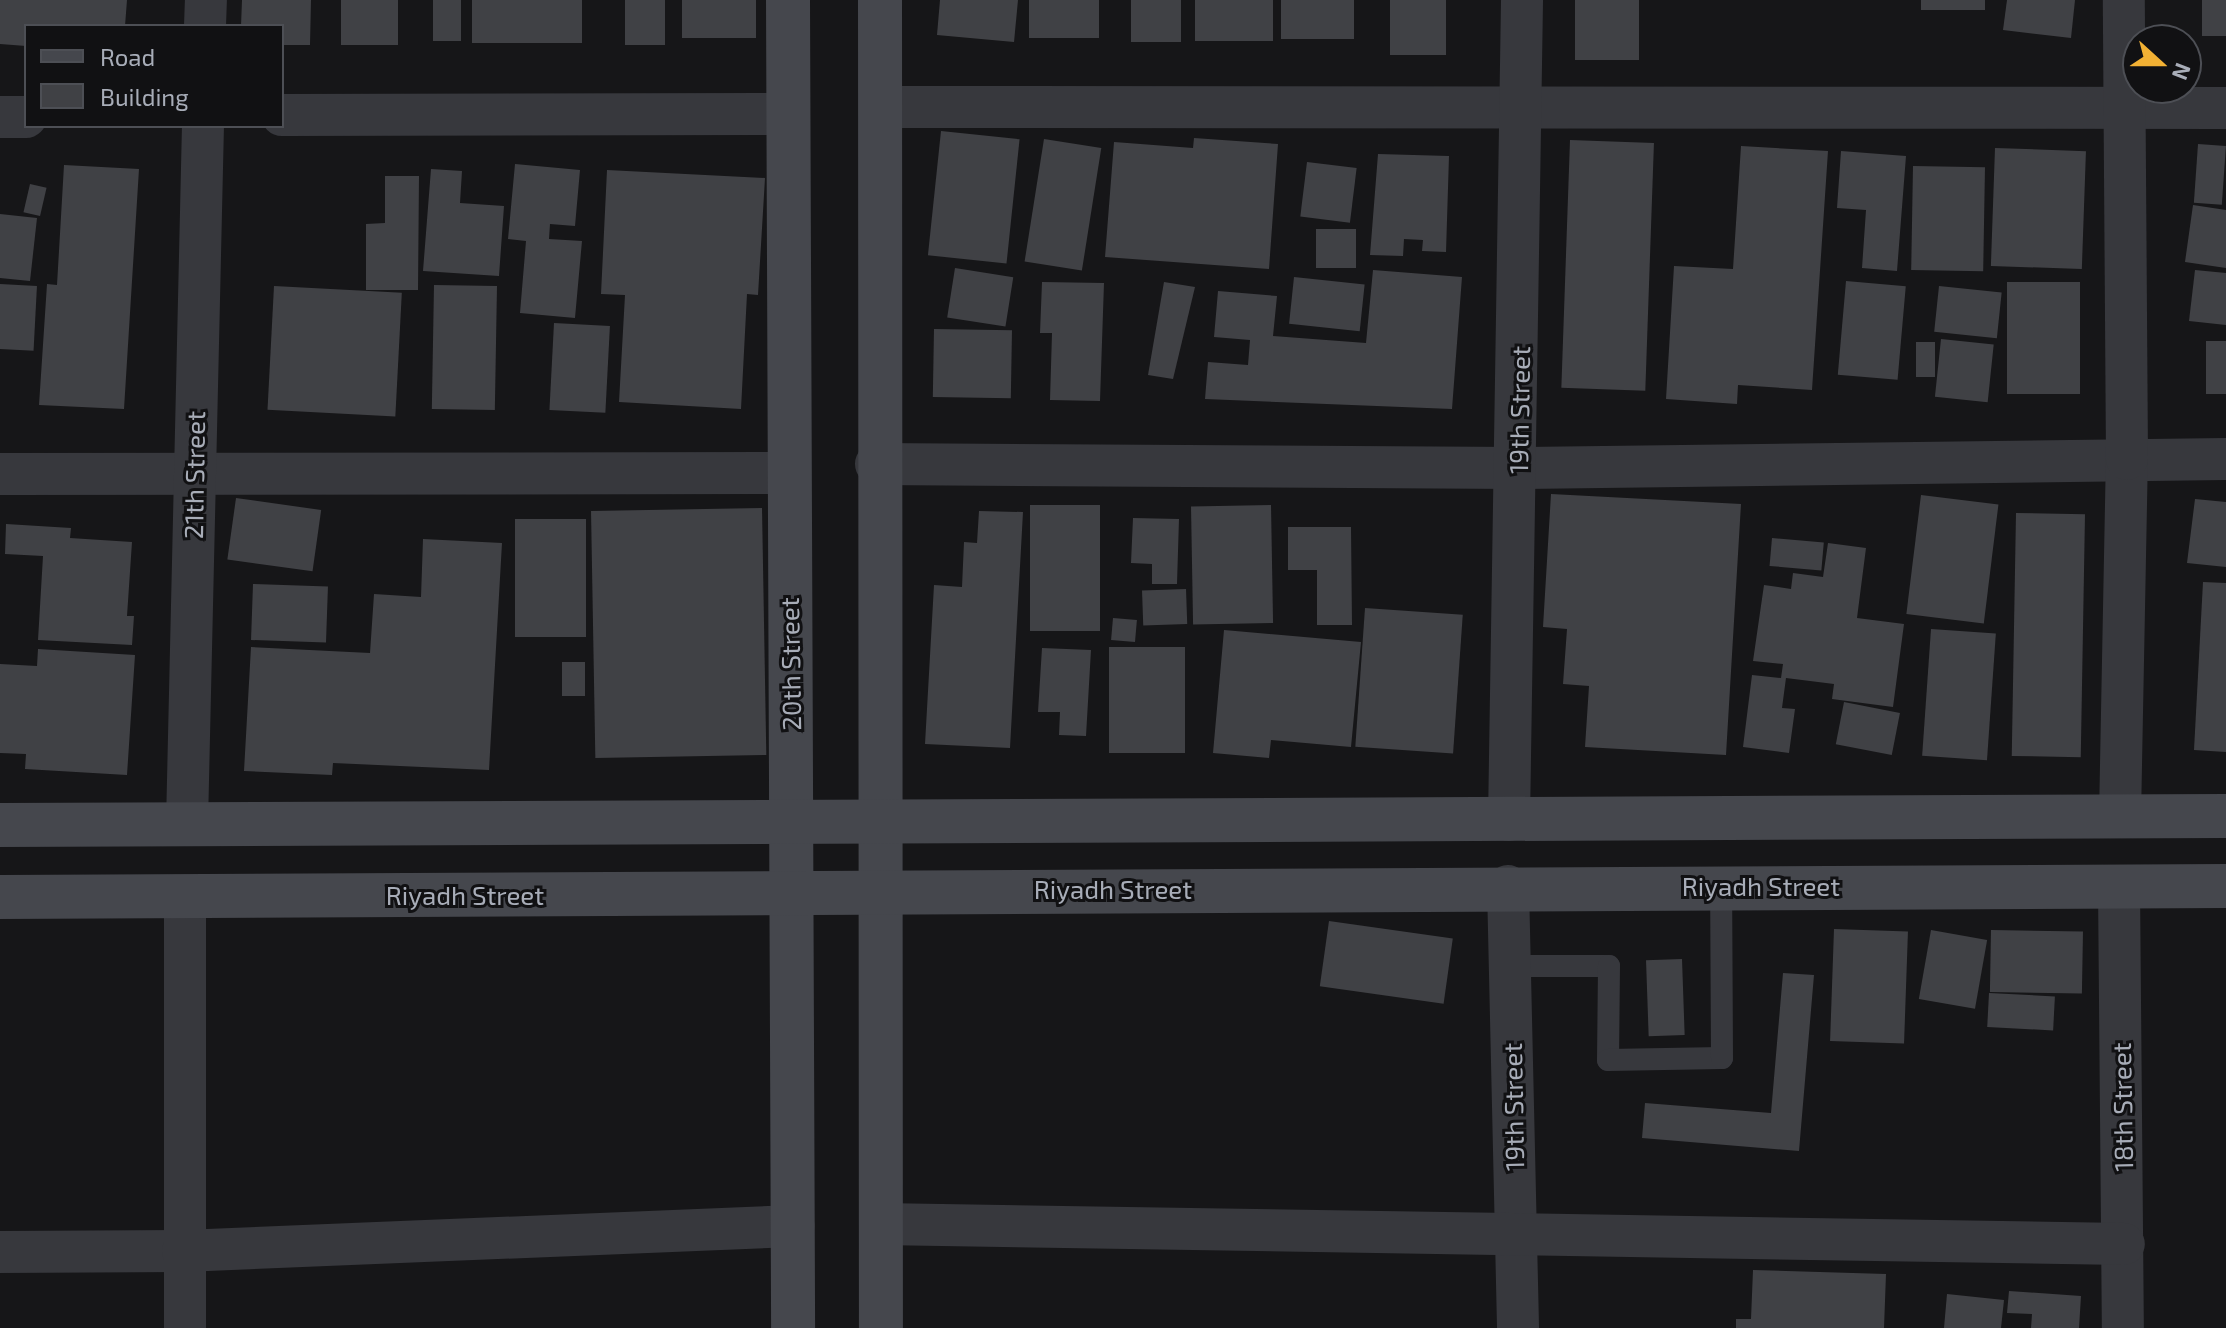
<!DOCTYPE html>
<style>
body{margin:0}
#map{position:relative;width:2226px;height:1328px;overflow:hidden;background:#161618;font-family:"Exo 2",sans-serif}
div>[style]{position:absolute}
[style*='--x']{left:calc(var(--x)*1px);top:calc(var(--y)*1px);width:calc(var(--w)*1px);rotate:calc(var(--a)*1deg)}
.building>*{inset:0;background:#404145;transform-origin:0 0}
.lane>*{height:22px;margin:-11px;padding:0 11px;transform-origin:11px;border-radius:11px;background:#37383d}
.street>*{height:42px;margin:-21px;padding:0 21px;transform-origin:21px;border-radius:21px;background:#37383d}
.secondary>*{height:44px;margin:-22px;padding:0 22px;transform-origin:22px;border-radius:22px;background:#45474d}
span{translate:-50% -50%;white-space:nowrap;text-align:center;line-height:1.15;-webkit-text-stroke:6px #111113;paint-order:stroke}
.street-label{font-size:26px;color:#a8adb8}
.legend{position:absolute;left:24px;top:24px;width:260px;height:104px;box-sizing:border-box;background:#111113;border:2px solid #4d4f55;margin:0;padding:10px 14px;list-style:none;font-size:24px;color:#a8adb8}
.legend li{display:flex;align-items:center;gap:16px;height:40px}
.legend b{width:40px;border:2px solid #4d4f55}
.north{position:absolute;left:2122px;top:24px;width:80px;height:80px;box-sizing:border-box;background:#111113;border:2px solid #4d4f55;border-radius:50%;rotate:111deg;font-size:22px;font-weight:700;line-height:32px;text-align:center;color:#a8adb8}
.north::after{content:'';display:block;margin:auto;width:28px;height:36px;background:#f2b134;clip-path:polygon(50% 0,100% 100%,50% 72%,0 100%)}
</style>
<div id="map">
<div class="building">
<div style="clip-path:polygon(0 0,127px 0,125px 26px,26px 26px,26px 46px,0 44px)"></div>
<div style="clip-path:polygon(242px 0,311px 0,310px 45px,282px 45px,282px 26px,241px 26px)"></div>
<div style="left:341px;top:0;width:57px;height:45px"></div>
<div style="left:433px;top:0;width:28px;height:41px"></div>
<div style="left:472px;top:0;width:110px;height:43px"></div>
<div style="left:625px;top:0;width:40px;height:45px"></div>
<div style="left:682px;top:0;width:74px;height:38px"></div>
<div style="clip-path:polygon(940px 0,1018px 0,1014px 42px,937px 35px)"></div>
<div style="left:1029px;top:0;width:70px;height:38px"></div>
<div style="left:1131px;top:0;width:50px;height:42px"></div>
<div style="left:1195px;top:0;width:78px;height:41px"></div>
<div style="left:1281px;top:0;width:73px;height:39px"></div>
<div style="left:1390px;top:0;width:56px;height:55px"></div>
<div style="left:1575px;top:0;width:64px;height:60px"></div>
<div style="left:1921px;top:0;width:64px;height:10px"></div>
<div style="clip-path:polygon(2007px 0,2075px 0,2071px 38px,2003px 30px)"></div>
<div style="left:2202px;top:0;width:24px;height:36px"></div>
<div style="left:941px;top:131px;width:79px;height:125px;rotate:6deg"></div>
<div style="clip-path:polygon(1194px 138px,1278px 144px,1269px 269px,1105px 257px,1114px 142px,1193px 148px)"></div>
<div style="left:1044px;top:139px;width:58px;height:124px;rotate:9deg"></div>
<div style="left:1570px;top:140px;width:84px;height:248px;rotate:2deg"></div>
<div style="left:2198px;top:144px;width:28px;height:59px;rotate:4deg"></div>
<div style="clip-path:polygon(1741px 146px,1828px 151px,1812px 390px,1738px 385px,1737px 404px,1666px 399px,1674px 266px,1733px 269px)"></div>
<div style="left:1995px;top:148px;width:91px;height:118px;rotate:2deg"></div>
<div style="clip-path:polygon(1841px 151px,1906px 156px,1897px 271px,1862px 268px,1866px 210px,1837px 208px)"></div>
<div style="clip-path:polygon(1378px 154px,1449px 156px,1446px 252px,1422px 251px,1423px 240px,1404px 239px,1403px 256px,1370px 255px)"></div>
<div style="left:1307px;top:162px;width:50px;height:55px;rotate:7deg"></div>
<div style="clip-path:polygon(515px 164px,580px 170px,575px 226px,550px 224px,549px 239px,582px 241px,575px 318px,520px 313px,526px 241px,508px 239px)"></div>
<div style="clip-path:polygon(64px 165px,139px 169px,124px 409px,39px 405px,47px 284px,57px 285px)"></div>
<div style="left:1913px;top:166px;width:72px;height:104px;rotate:1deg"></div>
<div style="clip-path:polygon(431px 169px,462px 171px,460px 203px,504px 206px,499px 276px,423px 271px)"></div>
<div style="clip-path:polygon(607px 170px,765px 178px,758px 295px,747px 294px,741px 409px,619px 402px,625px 295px,601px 294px)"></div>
<div style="clip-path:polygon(385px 176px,419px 176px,418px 290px,366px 290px,366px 224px,385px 223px)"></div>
<div style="left:30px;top:184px;width:17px;height:29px;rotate:13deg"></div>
<div style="clip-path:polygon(2193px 205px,2226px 210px,2226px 268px,2185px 262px)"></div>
<div style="clip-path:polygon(0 214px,37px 218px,30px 281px,0 278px)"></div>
<div style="left:1316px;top:229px;width:40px;height:39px"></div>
<div style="left:955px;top:268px;width:59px;height:50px;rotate:9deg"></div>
<div style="clip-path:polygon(1373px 270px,1462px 277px,1452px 409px,1205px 399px,1208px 362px,1248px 365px,1250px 340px,1214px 337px,1218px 291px,1277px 296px,1273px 336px,1366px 343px)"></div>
<div style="clip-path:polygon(2195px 270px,2226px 273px,2226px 325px,2189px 321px)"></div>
<div style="left:1294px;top:277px;width:71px;height:47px;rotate:6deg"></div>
<div style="left:1846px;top:281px;width:60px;height:94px;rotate:5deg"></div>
<div style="clip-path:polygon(1042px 282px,1104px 283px,1100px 401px,1050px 400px,1052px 333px,1040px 333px)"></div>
<div style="clip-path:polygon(1164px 282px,1195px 287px,1173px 379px,1148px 375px)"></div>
<div style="left:2007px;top:282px;width:73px;height:112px"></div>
<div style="left:0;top:284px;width:37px;height:65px;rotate:3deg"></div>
<div style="left:434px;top:285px;width:63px;height:124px;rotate:1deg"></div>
<div style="left:274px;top:286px;width:128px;height:124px;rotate:3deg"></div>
<div style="left:1939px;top:286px;width:63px;height:46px;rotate:6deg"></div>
<div style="left:554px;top:323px;width:56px;height:87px;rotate:3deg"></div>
<div style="left:934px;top:329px;width:78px;height:68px;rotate:1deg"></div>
<div style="left:1941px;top:339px;width:53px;height:58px;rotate:6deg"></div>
<div style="left:2226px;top:341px;width:53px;height:20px;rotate:90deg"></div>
<div style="left:1916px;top:342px;width:19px;height:35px"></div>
<div style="clip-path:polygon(1551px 494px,1741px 504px,1726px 755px,1585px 747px,1589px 686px,1563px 684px,1567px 629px,1543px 627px)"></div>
<div style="left:1921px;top:495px;width:78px;height:120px;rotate:7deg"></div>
<div style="left:236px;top:498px;width:86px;height:62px;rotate:8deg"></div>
<div style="clip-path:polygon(2195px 499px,2226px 502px,2226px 567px,2187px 563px)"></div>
<div style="left:1100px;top:505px;width:126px;height:70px;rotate:90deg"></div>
<div style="left:1271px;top:505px;width:118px;height:80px;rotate:89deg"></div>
<div style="left:762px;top:508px;width:247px;height:171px;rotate:89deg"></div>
<div style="clip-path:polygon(979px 511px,1023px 512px,1010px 748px,925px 744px,934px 585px,962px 587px,964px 542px,977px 543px)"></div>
<div style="left:2016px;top:513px;width:69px;height:243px;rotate:1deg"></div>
<div style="clip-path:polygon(1133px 518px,1179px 519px,1177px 584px,1152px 584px,1152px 564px,1131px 563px)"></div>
<div style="left:586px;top:519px;width:118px;height:71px;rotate:90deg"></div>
<div style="clip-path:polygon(6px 524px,71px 528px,70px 538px,132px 542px,127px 616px,134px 616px,132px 645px,38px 640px,43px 556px,5px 554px)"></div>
<div style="clip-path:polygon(1288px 527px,1351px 527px,1352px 625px,1317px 625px,1317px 570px,1288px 570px)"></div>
<div style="left:1772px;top:538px;width:52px;height:28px;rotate:5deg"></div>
<div style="clip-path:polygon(423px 539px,502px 543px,489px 770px,333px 763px,332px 775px,244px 771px,251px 647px,370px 653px,374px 594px,421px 597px)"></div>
<div style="clip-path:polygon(1828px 543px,1866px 548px,1857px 618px,1904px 624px,1893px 707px,1832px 699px,1834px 684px,1786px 678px,1782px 708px,1795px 709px,1789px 753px,1743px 747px,1752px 675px,1781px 678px,1783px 664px,1753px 661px,1764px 585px,1791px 589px,1793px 573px,1823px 577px)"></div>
<div style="clip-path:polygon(2203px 582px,2226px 583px,2226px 752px,2194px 750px)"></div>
<div style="left:253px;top:584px;width:75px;height:56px;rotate:2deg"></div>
<div style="left:1186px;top:589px;width:35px;height:44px;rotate:88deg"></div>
<div style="left:1365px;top:608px;width:98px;height:139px;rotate:4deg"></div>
<div style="left:1113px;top:618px;width:24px;height:22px;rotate:5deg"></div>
<div style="left:1931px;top:629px;width:65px;height:127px;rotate:4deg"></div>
<div style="clip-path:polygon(1224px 630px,1361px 642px,1351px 747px,1271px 740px,1269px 758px,1213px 753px)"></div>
<div style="left:1109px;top:647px;width:76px;height:106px"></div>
<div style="clip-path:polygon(1042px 648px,1091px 650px,1086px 736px,1059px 735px,1060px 712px,1038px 712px)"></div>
<div style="clip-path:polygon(38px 649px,135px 655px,127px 775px,25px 769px,26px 754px,0 753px,0 664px,37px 666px)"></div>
<div style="left:562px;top:662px;width:23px;height:34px"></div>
<div style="left:1844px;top:702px;width:57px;height:43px;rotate:11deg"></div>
<div style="left:1329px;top:921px;width:125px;height:66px;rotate:8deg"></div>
<div style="left:1834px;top:929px;width:74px;height:112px;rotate:2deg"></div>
<div style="left:1931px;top:930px;width:57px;height:70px;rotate:10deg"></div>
<div style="left:1991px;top:930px;width:92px;height:62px;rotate:1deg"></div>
<div style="left:1682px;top:959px;width:76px;height:36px;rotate:88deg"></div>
<div style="clip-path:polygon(1783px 973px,1814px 975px,1799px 1151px,1642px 1138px,1645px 1103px,1771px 1113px)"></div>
<div style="left:1989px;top:993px;width:66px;height:34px;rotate:3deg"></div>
<div style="clip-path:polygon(1753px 1270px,1886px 1274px,1884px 1328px,1736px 1328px,1736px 1319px,1751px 1319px)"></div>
<div style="clip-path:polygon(2009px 1291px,2081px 1296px,2079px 1328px,2031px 1328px,2032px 1314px,2007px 1313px)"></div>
<div style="clip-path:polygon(1947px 1294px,2004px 1300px,2001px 1328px,1944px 1328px)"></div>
</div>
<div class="lane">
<div style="--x:1511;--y:966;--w:98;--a:0"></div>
<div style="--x:1609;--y:966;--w:94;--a:90.6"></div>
<div style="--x:1608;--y:1060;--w:114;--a:-1"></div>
<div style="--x:1722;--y:1058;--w:172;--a:-90.3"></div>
</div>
<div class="street">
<div style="--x:205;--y:26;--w:26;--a:-88"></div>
<div style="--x:880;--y:107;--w:1346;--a:0.04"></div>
<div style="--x:282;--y:115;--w:506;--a:-0.11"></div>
<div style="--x:0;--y:117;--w:26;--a:0"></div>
<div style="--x:876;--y:464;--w:642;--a:0.36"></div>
<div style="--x:1518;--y:468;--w:708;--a:-0.73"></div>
<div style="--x:0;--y:474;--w:787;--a:-0.07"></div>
<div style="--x:2120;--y:817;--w:358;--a:-88.9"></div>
<div style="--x:2127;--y:459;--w:459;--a:-90.4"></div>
<div style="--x:1509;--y:820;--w:820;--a:-89.09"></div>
<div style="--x:187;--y:824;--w:698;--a:-88.69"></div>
<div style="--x:1508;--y:886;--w:442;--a:88.7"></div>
<div style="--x:2119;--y:886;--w:442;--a:89.5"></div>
<div style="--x:880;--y:1224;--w:1244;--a:0.92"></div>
<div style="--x:0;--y:1252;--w:183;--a:-0.3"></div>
<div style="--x:183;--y:1251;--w:611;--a:-2.35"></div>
<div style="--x:185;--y:1328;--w:432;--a:-90"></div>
</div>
<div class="secondary">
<div style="--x:788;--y:0;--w:1328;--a:89.78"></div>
<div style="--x:880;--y:0;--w:1328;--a:89.96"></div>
<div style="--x:0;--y:825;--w:2226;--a:-0.23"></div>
<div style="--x:0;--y:897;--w:2226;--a:-0.28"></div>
</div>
<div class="street-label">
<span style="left:1519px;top:410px;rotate:-89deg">19th Street</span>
<span style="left:194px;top:475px;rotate:-89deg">21th Street</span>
<span style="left:790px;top:664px;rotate:-91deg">20th Street</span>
<span style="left:1761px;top:886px">Riyadh Street</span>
<span style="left:1113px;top:889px">Riyadh Street</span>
<span style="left:465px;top:895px">Riyadh Street</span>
<span style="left:1513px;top:1107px;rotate:-91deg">19th Street</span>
<span style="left:2122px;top:1107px;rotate:-91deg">18th Street</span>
</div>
<ul class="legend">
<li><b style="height:10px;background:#45474d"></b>Road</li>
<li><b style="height:22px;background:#404145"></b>Building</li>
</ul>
<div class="north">N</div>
</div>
